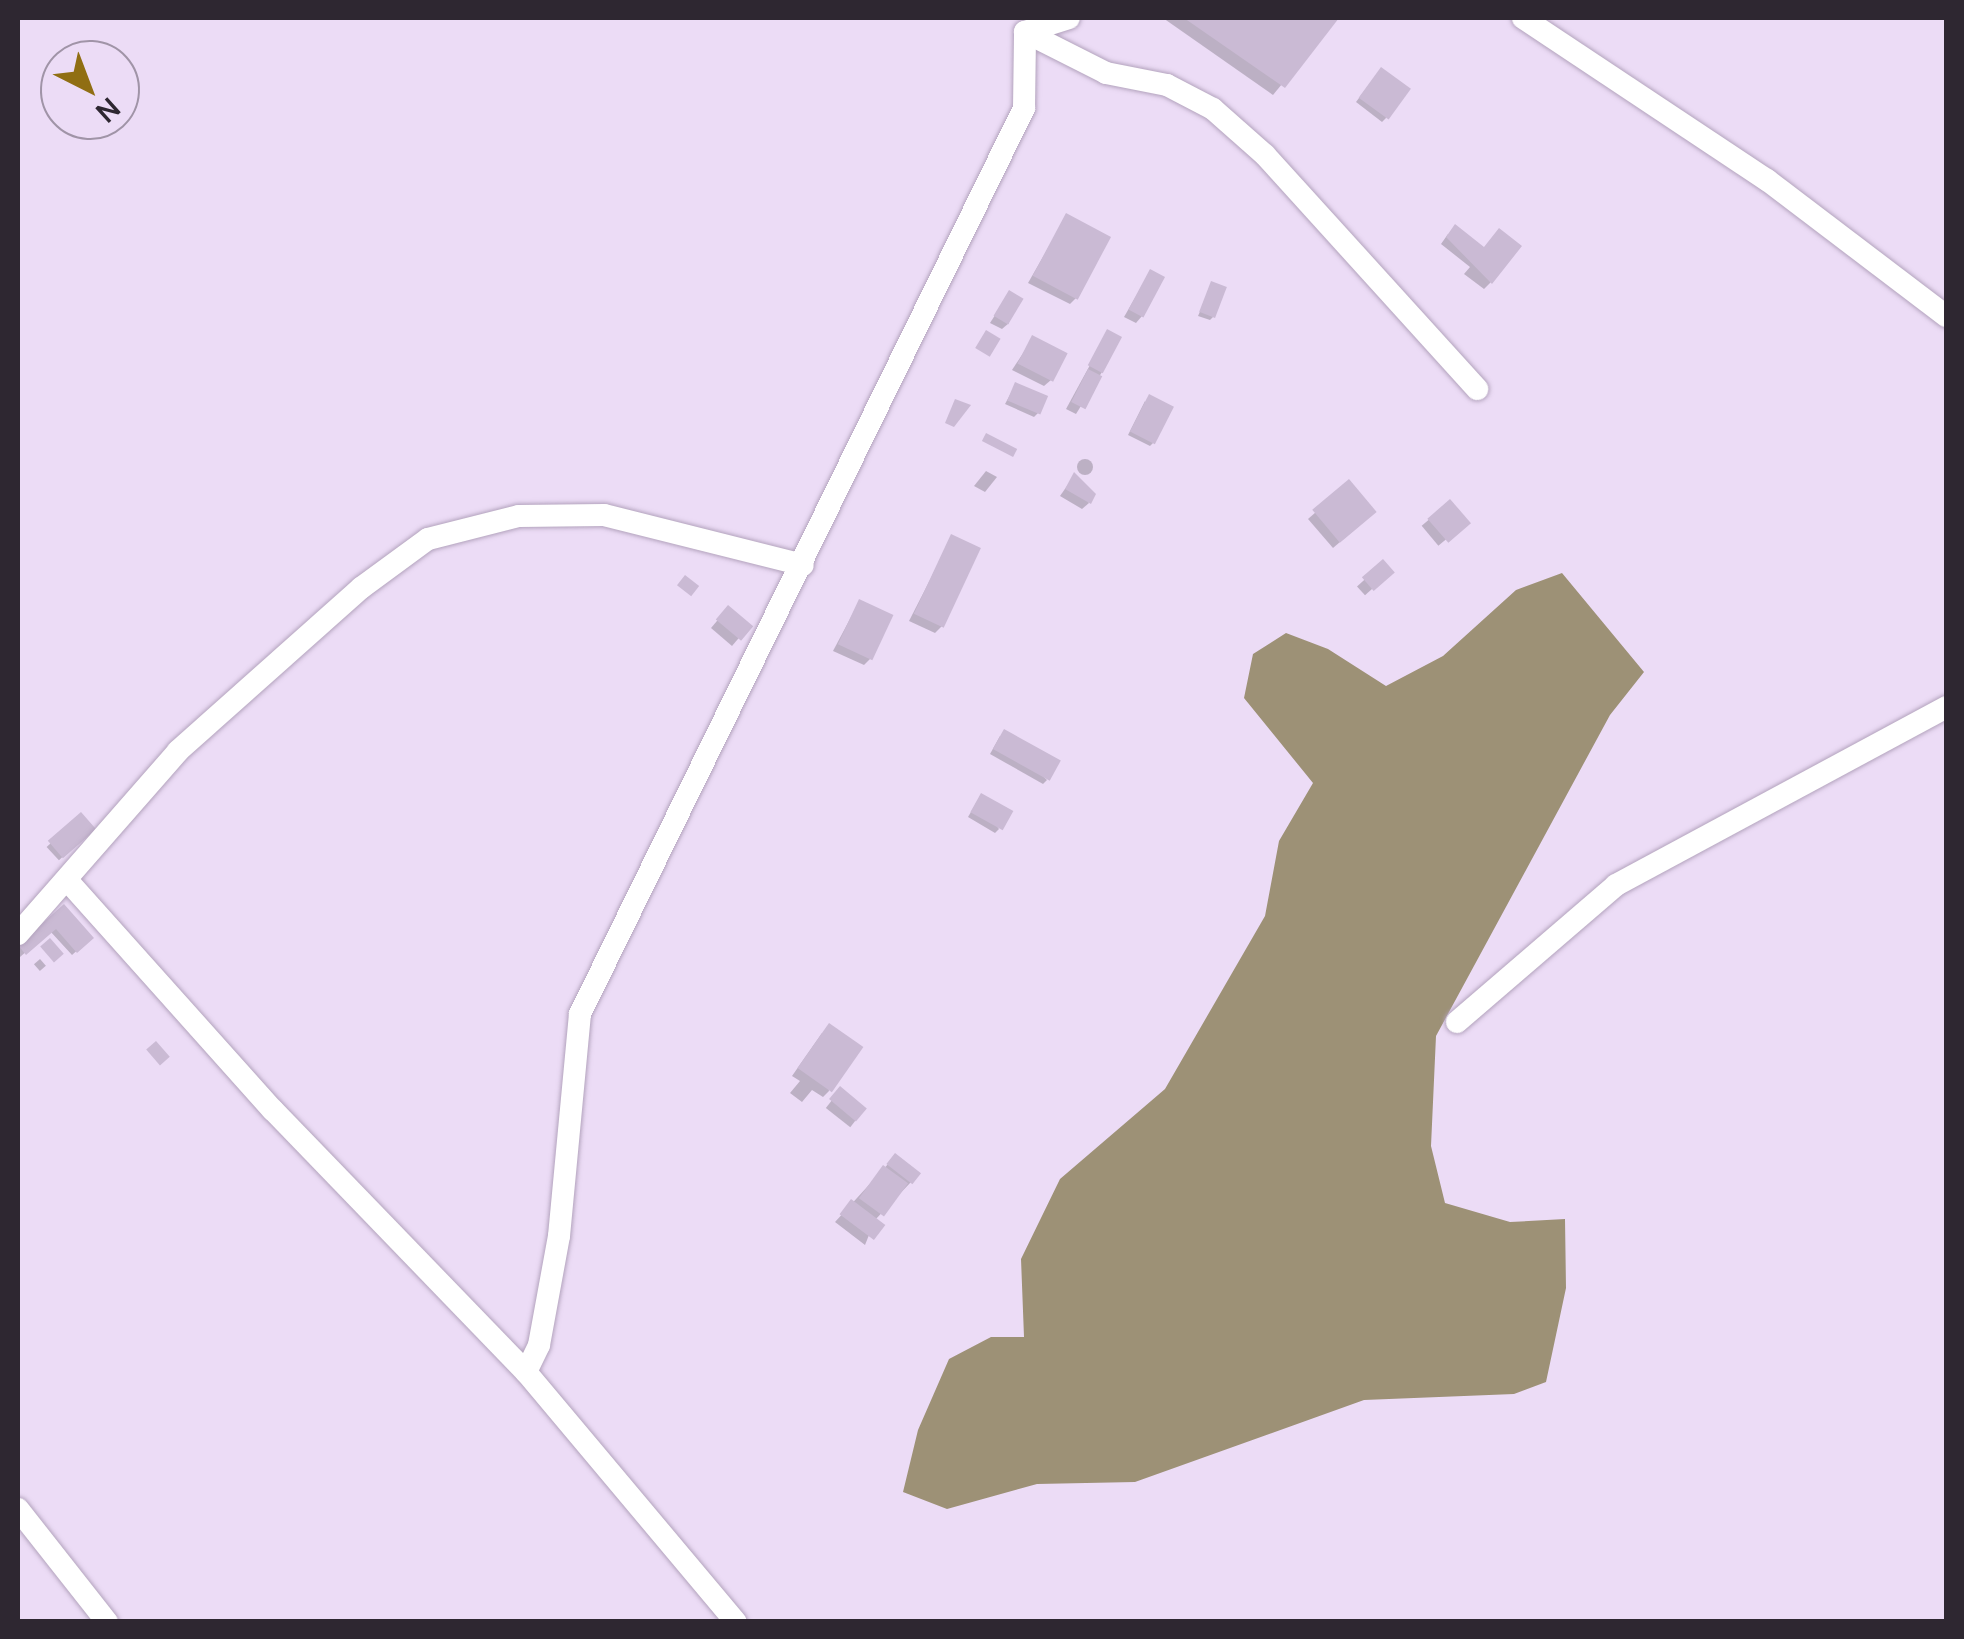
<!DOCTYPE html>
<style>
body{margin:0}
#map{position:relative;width:1964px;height:1639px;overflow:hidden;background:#ecdcf6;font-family:Manrope,sans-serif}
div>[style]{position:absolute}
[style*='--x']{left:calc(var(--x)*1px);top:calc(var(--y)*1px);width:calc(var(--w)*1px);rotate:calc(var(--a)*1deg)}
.water>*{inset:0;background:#9d9176}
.shadow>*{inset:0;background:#0003;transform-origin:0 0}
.round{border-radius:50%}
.building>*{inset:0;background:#cabad4;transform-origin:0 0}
.roads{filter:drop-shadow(0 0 2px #b3a3bd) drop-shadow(0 0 2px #b3a3bd)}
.minor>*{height:22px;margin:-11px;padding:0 11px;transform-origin:11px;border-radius:11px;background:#fff}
span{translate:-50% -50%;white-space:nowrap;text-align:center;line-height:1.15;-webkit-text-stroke:8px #ecdcf6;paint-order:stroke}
.frame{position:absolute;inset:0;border:20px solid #2e2731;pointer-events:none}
.north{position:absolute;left:40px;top:40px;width:100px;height:100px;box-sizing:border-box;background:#ecdcf6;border:2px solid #a094a7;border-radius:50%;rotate:138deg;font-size:28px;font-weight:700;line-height:40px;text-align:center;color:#2e2731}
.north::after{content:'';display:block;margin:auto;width:35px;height:45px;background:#906e13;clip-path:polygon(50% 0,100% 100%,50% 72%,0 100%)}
</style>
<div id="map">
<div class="water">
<div style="clip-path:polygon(1562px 573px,1644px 672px,1610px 715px,1436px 1036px,1431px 1146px,1445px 1203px,1510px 1222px,1565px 1219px,1566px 1288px,1546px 1382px,1514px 1394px,1364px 1400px,1135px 1482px,1037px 1484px,947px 1509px,903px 1492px,918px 1430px,949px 1359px,991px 1337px,1024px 1337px,1021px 1259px,1060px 1179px,1165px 1089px,1265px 916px,1279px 841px,1313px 783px,1244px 698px,1253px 654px,1286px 633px,1328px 649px,1386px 686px,1443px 656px,1516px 590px)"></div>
</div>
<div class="shadow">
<div style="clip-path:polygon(1163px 18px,1336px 18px,1273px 95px)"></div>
<div style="clip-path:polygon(1377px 74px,1386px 118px,1382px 122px,1356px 102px)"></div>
<div style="clip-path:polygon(1066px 217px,1077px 297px,1070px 304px,1028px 283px)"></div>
<div style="clip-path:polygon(1448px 234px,1491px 282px,1484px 289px,1464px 274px,1470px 267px,1441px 244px)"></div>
<div style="clip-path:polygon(1150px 272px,1142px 316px,1136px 323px,1124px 317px)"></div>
<div style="clip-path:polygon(1212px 284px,1214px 316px,1210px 320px,1198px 316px)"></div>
<div style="clip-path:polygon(1009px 293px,1009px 323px,1002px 329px,990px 323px)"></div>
<div style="clip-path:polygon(1108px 332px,1102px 372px,1076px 414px,1066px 409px)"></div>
<div style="clip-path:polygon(1033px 338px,1051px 380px,1044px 386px,1012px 370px)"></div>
<div style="clip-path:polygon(1016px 384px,1038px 413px,1034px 417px,1005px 404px)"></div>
<div style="clip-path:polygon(1145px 401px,1154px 442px,1150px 446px,1128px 435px)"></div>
<div class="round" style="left:1077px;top:459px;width:16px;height:16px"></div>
<div style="clip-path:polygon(986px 471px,997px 477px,985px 492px,974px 486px)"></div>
<div style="clip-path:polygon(1074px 476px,1089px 503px,1082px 509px,1060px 496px)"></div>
<div style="clip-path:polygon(1349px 483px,1368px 518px,1333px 548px,1308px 519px)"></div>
<div style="left:1450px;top:502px;width:26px;height:37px;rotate:50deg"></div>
<div style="clip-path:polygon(952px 537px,942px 626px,935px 633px,909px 621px)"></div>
<div style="left:1383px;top:563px;width:12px;height:35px;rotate:48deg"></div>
<div style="clip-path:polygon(859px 602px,871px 658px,864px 665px,833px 651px)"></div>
<div style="clip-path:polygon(722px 615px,749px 626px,732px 646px,711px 628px)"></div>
<div style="clip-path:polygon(1000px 736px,1047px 780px,1043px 784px,990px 754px)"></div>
<div style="clip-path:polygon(978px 800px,999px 829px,995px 833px,968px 817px)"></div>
<div style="left:81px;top:815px;width:18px;height:47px;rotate:47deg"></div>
<div style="clip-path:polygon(64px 908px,91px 938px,72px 955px,50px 931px,20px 957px,18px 949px)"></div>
<div style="left:40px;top:959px;width:9px;height:8px;rotate:49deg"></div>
<div style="clip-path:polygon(822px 1033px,829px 1091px,823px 1097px,812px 1090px,802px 1102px,790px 1093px,800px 1081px,792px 1076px)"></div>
<div style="left:840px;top:1090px;width:31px;height:23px;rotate:38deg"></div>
<div style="clip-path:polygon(889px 1163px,911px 1182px,875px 1220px,865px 1245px,835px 1222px)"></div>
</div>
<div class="building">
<div style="clip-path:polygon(1184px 18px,1339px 18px,1285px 88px)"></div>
<div style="left:1381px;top:67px;width:37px;height:38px;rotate:36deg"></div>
<div style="left:1066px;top:213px;width:51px;height:71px;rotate:28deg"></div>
<div style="clip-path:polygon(1455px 224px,1484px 247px,1499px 228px,1522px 246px,1492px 284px,1446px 237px)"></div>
<div style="left:1150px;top:269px;width:17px;height:46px;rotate:28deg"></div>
<div style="left:1211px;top:281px;width:17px;height:33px;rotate:21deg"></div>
<div style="left:1009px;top:290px;width:17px;height:30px;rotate:31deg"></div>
<div style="left:1107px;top:329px;width:17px;height:41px;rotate:28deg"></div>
<div style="left:986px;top:330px;width:17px;height:21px;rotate:31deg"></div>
<div style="left:1032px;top:335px;width:40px;height:32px;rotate:27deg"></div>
<div style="left:1088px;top:369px;width:16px;height:37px;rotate:27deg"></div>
<div style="left:1015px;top:382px;width:36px;height:20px;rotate:23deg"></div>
<div style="left:1149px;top:394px;width:28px;height:42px;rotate:27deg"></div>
<div style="clip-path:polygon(955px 399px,971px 405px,954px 427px,945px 423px)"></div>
<div style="left:986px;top:433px;width:35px;height:9px;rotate:27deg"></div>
<div style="clip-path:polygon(1074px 472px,1096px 494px,1091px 504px,1065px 489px)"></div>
<div style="left:1349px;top:479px;width:43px;height:48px;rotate:50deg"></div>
<div style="left:1450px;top:499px;width:32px;height:30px;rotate:49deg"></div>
<div style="left:951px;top:534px;width:33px;height:88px;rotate:25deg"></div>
<div style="left:1383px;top:559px;width:18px;height:28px;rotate:49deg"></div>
<div style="left:685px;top:575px;width:18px;height:13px;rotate:38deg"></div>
<div style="left:859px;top:599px;width:38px;height:50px;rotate:25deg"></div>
<div style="left:728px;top:605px;width:33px;height:19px;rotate:40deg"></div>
<div style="left:1004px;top:729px;width:65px;height:23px;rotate:29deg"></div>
<div style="left:981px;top:793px;width:37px;height:22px;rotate:29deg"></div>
<div style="left:81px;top:812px;width:23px;height:44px;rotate:49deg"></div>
<div style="clip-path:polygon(64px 904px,94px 938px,77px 953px,56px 929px,26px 955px,18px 945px)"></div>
<div style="left:50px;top:938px;width:21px;height:13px;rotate:49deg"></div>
<div style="left:829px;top:1023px;width:42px;height:55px;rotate:35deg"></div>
<div style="left:156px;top:1041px;width:21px;height:13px;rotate:49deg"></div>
<div style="left:840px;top:1086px;width:35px;height:17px;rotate:40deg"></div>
<div style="left:895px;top:1153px;width:33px;height:14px;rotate:38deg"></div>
<div style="left:883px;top:1165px;width:31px;height:41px;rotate:36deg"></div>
<div style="left:851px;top:1199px;width:43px;height:19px;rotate:37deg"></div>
</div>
<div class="roads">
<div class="minor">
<div style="--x:1523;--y:18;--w:293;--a:33.6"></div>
<div style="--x:1767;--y:180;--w:225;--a:37.2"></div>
<div style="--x:1025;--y:32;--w:46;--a:-17.7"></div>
<div style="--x:67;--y:880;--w:309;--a:48.2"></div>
<div style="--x:273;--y:1110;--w:364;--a:46"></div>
<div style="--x:526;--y:1372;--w:326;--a:50"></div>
<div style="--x:18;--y:934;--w:243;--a:-48.8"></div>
<div style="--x:178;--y:751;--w:245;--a:-41.7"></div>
<div style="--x:361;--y:588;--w:83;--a:-36.2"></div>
<div style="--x:428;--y:539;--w:94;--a:-14.2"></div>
<div style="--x:519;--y:516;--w:85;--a:-0.7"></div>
<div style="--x:604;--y:515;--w:205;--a:14.1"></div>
<div style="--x:1457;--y:1022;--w:210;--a:-40.7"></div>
<div style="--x:1616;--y:885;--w:375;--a:-28.3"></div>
<div style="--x:526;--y:1372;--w:30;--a:-64"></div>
<div style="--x:539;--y:1345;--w:111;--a:-79.6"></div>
<div style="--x:559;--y:1236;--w:223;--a:-84.6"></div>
<div style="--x:580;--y:1014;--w:1009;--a:-63.89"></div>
<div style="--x:1024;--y:108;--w:76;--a:-89.2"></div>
<div style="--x:1025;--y:32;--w:91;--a:26.8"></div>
<div style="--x:1106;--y:73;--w:62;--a:11.1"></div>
<div style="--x:1167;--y:85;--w:52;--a:27.6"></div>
<div style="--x:1213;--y:109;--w:69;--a:41.5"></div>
<div style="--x:1265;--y:155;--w:316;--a:47.8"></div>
<div style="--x:18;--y:1509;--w:144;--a:51.8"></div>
</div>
</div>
<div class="frame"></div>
<div class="north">N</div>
</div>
